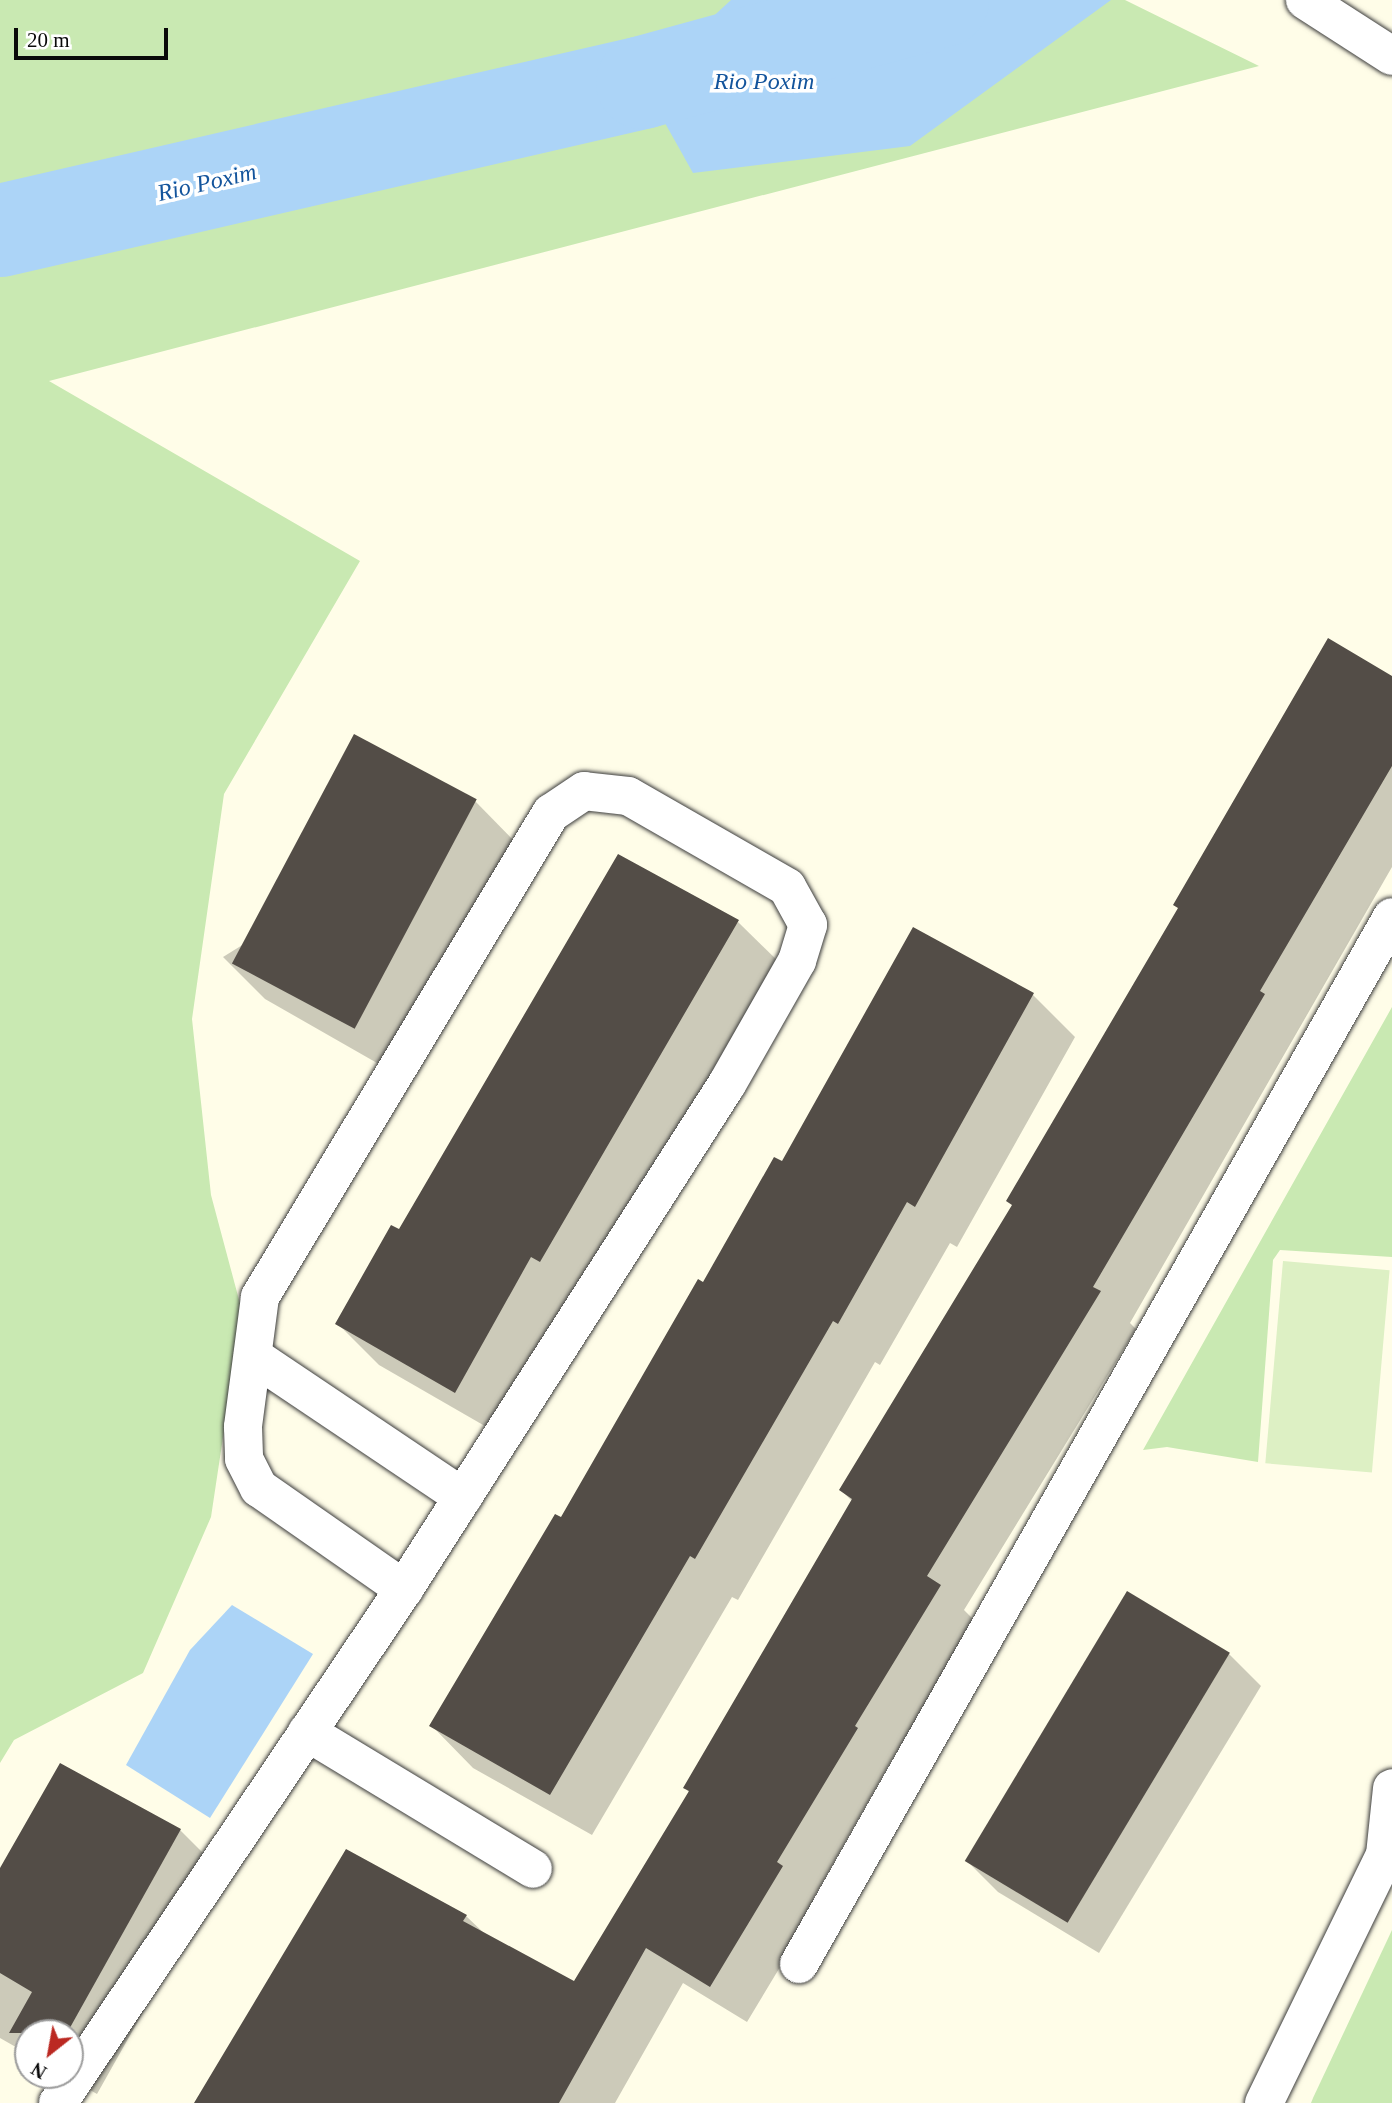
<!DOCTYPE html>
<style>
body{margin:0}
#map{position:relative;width:1392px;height:2103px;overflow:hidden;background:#fffde8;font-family:"Times New Roman",serif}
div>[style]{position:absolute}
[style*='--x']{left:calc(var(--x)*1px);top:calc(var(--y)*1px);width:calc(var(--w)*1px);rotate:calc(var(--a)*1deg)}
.green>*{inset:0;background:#c9e9b2}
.pitch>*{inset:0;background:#ddf0c4;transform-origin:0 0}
.water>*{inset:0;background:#acd4f7}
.shadow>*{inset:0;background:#0003}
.river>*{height:93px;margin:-46.5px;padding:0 46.5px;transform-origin:46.5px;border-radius:46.5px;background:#acd4f7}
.building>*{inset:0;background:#534d47;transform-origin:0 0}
.roads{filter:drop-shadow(0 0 2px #3d3d3d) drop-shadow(0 0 2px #3d3d3d)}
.minor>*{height:38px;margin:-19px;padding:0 19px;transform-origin:19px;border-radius:19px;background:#fff}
span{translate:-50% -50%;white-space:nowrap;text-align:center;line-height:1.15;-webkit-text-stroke:7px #fff;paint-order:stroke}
.water-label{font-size:24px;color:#13549c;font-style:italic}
.north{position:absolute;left:14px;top:2019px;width:70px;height:70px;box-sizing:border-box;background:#fff;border:2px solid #9d9d9d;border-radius:50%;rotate:211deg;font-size:19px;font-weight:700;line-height:28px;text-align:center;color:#0a0a0a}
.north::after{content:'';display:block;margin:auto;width:24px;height:32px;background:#bb2922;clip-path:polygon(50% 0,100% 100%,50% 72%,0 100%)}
.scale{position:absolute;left:14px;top:28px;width:154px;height:32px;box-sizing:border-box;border:4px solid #0a0a0a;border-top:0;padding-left:9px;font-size:21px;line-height:24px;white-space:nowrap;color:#0a0a0a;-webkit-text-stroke:5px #fff;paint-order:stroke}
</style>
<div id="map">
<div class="green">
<div style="clip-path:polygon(0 0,1125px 0,1259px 66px,49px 381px,360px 561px,224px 794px,192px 1019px,211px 1195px,242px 1311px,211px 1517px,143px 1673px,14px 1740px,0 1763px)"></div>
<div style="clip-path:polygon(1392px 1007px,1392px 1257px,1280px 1250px,1273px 1260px,1258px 1462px,1167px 1447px,1143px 1450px)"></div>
<div style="clip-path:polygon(1392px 1930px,1392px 2103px,1311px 2103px,1313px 2098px)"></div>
</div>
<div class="pitch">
<div style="left:1283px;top:1261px;width:107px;height:203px;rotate:5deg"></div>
</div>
<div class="water">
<div style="clip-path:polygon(731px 0,1111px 0,910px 146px,693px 173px,642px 82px)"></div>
<div style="clip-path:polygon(232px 1605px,313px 1654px,210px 1818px,126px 1765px,190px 1650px)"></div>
</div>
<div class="shadow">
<div style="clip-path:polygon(1392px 678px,1392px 867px,1130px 1323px,1136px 1329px,964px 1610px,976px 1622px,890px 1763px,813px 1899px,818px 1904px,747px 2022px,683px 1983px,615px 2103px,196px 2103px,466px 1916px,486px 1935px,575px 1983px,690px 1793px,685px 1788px,853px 1502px,841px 1490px)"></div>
<div style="clip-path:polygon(475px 801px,516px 843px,384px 1067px,265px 999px,223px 957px)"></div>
<div style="clip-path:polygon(738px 922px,780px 963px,497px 1433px,379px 1365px,337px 1323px,400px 1232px)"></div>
<div style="clip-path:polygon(914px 930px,1033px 995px,1075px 1037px,957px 1247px,950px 1243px,880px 1365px,875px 1362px,738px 1600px,732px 1597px,592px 1835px,473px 1768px,432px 1726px,783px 1164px)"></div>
<div style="clip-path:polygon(1229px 1654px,1261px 1686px,1099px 1953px,998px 1892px,966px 1860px)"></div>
<div style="clip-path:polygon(180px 1830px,222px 1872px,97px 2094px,64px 2075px,70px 2075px,70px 2033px,28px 2033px,28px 2054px,0 2038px,0 1872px)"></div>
</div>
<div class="river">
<div style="--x:0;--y:230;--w:659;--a:-12.98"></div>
<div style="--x:642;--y:82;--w:311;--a:-15.3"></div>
</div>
<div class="building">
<div style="clip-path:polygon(1328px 638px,1392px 676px,1392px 766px,1260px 991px,1265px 994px,1093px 1287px,1101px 1291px,927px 1576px,941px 1585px,855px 1726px,858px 1728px,777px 1862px,783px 1866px,710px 1987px,646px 1948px,559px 2103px,194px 2103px,346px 1849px,467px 1915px,463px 1921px,574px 1981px,689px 1791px,683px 1788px,852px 1499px,839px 1490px,1012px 1205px,1006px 1201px,1178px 908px,1173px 905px)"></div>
<div style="left:354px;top:734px;width:139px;height:260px;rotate:28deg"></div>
<div style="clip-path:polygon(618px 854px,739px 920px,540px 1262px,531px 1257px,455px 1393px,335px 1324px,391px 1225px,399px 1229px)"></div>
<div style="clip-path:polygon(913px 927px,1034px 993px,915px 1207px,907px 1202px,838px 1324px,833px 1321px,695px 1559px,690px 1556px,550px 1795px,429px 1726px,555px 1514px,561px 1517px,698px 1279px,703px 1282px,774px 1157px,782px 1161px)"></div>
<div style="left:1127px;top:1591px;width:120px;height:315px;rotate:31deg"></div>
<div style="clip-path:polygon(60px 1763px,181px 1829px,67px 2033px,9px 2033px,32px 1992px,0 1973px,0 1868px)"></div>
</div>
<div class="roads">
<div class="minor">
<div style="--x:1305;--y:0;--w:103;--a:32.8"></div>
<div style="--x:253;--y:1356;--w:253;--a:33.9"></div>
<div style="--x:307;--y:1732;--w:264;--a:31.2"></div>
<div style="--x:799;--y:1964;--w:1203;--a:-60.47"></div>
<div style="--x:58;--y:2103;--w:620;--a:-56.05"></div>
<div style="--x:404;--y:1589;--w:599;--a:-57.4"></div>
<div style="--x:727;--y:1084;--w:142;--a:-60.4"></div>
<div style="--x:797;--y:961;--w:38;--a:-73"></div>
<div style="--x:808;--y:925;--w:43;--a:-118.9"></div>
<div style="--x:787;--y:887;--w:183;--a:-150.2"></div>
<div style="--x:628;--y:796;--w:44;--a:-173.5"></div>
<div style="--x:584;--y:791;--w:40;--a:146"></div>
<div style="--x:551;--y:813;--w:565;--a:121.02"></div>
<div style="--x:260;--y:1297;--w:131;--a:97.5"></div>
<div style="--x:243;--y:1427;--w:32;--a:88"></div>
<div style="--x:244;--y:1459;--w:33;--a:63"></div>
<div style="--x:259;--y:1488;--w:177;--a:34.9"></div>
<div style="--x:1264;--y:2103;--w:276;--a:-64"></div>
<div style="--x:1385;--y:1855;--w:67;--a:-84"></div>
</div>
</div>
<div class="water-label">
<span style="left:764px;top:82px">Rio Poxim</span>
<span style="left:207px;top:183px;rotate:-13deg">Rio Poxim</span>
</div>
<div class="north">N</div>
<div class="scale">20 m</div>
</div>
